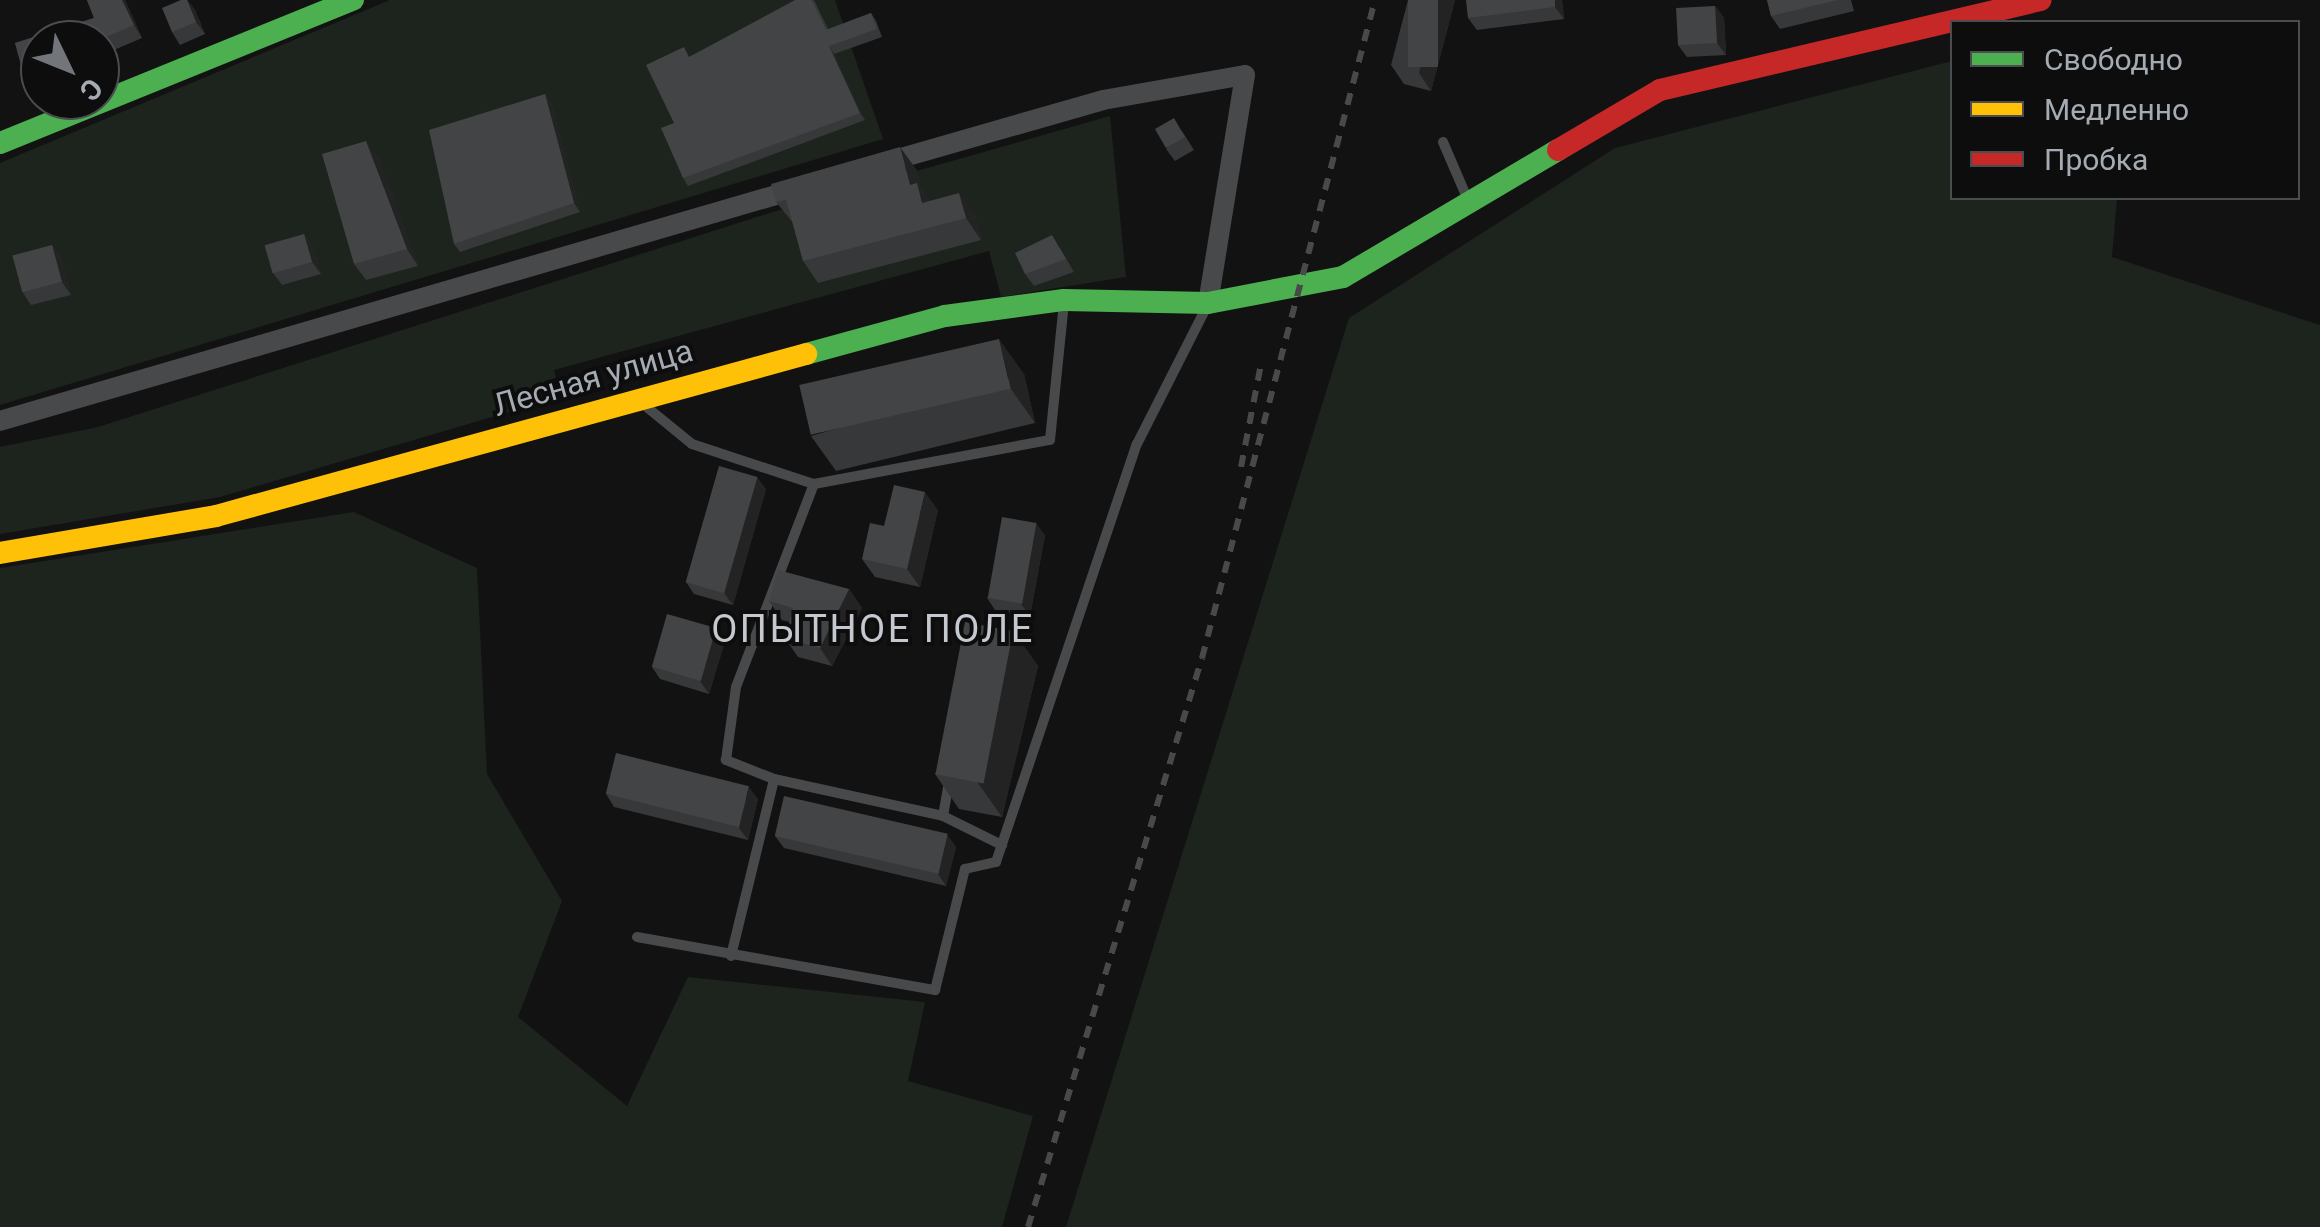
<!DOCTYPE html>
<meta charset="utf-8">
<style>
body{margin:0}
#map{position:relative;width:2320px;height:1227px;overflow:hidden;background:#121213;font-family:Roboto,sans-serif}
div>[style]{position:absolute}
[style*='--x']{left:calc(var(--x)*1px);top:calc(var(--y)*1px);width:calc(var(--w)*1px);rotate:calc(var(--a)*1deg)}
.green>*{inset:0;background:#1d231d}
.lane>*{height:10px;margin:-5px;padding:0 5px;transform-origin:5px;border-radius:5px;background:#47494b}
.street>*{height:20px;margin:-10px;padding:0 10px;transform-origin:10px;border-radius:10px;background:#47494b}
.fast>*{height:22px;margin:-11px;padding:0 11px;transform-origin:11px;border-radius:11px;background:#4caf50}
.slow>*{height:22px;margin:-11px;padding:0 11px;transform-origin:11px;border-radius:11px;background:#ffc107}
.jam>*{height:22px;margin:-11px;padding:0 11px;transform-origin:11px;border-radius:11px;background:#c62828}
.rail>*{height:6px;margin-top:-3px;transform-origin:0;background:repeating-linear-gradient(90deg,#48494b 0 12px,transparent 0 22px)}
.wall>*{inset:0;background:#363839}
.shaded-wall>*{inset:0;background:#232324}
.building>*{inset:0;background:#424446;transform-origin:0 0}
span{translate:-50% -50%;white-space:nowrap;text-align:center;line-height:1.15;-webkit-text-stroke:8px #0d0d0e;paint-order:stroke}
.street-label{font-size:32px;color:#a5abb2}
.quarter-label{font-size:38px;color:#c5c9cf;letter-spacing:2.5px}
.legend{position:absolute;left:1950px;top:20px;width:350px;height:180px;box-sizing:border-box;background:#0d0d0e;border:2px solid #4a4c50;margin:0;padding:12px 18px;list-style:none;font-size:30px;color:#a5abb2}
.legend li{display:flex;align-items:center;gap:20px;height:50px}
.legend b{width:50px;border:2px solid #4a4c50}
.north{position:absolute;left:20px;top:20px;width:100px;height:100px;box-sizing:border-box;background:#0d0d0e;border:2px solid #4a4c50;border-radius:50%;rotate:133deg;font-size:28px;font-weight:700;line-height:40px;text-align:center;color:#a5abb2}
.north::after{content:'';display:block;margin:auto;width:35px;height:45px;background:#72757a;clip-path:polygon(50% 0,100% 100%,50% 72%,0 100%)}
</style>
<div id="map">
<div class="green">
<div style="clip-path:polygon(390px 0,835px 0,883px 139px,0 405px,0 163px)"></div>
<div style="clip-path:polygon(1952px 61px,1952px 198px,2117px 198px,2112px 257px,2320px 325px,2320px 1227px,1066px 1227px,1349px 318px,1615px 148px)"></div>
<div style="clip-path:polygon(1110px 116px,1126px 277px,1001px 297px,989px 251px,554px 370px,560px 397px,220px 497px,0 534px,0 447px,98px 427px,776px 211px)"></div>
<div style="clip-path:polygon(354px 512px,477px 568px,487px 774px,562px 901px,518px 1017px,627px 1106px,688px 977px,925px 1002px,908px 1081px,1033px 1116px,1002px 1227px,0 1227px,0 568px)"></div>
</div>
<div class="lane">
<div style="--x:1443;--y:142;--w:63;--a:66.7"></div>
<div style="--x:643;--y:404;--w:63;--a:39.2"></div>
<div style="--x:692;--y:444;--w:128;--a:18.2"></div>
<div style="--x:774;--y:779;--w:173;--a:12.3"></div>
<div style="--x:943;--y:816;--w:66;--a:26.2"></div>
<div style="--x:943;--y:816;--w:35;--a:-80"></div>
<div style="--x:637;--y:937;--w:303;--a:10.1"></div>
<div style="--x:935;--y:990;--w:125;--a:-76.1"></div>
<div style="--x:965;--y:869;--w:32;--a:-13"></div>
<div style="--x:996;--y:862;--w:441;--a:-71.4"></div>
<div style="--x:1137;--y:444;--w:157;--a:-63.1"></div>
<div style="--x:731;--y:956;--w:182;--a:-76.3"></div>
<div style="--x:774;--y:779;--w:52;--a:-158.4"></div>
<div style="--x:726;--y:760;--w:74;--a:-82.2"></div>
<div style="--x:736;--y:687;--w:217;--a:-69"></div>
<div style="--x:814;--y:484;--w:240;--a:-10.6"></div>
<div style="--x:1050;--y:440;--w:140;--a:-84.2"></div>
</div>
<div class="street">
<div style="--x:880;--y:164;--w:232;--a:-16"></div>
<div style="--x:1103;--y:100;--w:144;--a:-10"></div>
<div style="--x:1245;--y:75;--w:231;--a:99.2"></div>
<div style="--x:0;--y:421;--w:833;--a:-16.24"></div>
</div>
<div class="fast">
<div style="--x:0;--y:143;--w:381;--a:-22.1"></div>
<div style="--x:806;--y:354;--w:144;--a:-15.3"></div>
<div style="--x:945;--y:316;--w:120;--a:-7.7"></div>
<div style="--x:1064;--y:300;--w:144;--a:1.2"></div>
<div style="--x:1208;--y:303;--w:137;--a:-10.9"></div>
<div style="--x:1343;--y:277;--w:250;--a:-30.6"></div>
</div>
<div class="slow">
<div style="--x:0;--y:553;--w:219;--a:-9.7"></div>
<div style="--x:216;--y:516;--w:612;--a:-15.35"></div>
</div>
<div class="jam">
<div style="--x:1558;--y:150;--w:118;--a:-30.5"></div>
<div style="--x:1660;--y:90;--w:391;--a:-13.3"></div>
</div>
<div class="rail">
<div style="--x:1241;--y:467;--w:105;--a:-79"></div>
<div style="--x:1028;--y:1227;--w:595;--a:-73"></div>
<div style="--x:1202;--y:658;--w:680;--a:-75.27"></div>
</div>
<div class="wall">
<div style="clip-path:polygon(87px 0,125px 0,142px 38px,100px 56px,100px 40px,40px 40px,40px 81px,32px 84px,23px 72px,15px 43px,94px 18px)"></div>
<div style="clip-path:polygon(187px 0,195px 10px,205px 34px,180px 45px,172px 32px)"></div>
<div style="clip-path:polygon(814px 0,828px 29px,871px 13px,876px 21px,882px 37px,834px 54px,865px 120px,688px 186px,683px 178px,674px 123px,690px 56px)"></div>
<div style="clip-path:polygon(1408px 0,1455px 0,1431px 91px,1404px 84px,1391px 65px)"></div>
<div style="clip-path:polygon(1562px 0,1564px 19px,1477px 30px,1468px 18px)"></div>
<div style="clip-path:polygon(1767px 0,1851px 0,1854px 11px,1780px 29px,1771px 16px)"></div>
<div style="clip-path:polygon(1715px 6px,1724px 18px,1726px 55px,1687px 57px,1678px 45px)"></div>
<div style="clip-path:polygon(545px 94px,551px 102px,580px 212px,460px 252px,454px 244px)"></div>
<div style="clip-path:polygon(1182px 131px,1194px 150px,1175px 161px,1166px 149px)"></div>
<div style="clip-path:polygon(378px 157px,418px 266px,366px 280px,354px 264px)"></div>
<div style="clip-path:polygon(916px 169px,920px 187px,930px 201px,975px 215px,981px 240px,818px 283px,803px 261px,793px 223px,776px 202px)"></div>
<div style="clip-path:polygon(304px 234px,313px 247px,321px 274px,282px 285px,273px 273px)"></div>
<div style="clip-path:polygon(52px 245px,61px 258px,71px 295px,31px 305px,23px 293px)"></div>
<div style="clip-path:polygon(1060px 248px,1074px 272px,1034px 286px,1025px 274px)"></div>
<div style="clip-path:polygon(1024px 374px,1035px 423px,836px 471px,811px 436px)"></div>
<div style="clip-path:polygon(766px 489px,733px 605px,694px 594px,686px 582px)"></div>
<div style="clip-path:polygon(938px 510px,920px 587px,875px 577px,862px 559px,884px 526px)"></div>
<div style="clip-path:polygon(1045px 535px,1030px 616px,995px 610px,987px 598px)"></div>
<div style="clip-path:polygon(849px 589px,862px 608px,832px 666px,798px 657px,785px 638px,790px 622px,782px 620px,769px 601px)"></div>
<div style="clip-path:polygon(716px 628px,725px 641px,709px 694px,660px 679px,652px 667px)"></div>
<div style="clip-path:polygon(1013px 631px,1038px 666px,1002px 817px,959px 809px,935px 774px)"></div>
<div style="clip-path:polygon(606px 794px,758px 799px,748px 840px,614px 807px)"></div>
<div style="clip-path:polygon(947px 835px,956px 847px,946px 886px,784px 848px,775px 836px)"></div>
</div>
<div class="shaded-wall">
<div style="clip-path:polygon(122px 0,125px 0,142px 38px,134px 25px)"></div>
<div style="clip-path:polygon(187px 0,195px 10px,205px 34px,196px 22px)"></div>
<div style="clip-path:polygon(1438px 0,1455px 0,1431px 91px,1419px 73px)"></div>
<div style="clip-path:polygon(1555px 0,1562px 0,1564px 19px,1555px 7px)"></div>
<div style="clip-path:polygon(1715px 6px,1724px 18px,1726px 55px,1717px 43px)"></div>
<div style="clip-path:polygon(829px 46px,834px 54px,865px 120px,860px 113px)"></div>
<div style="clip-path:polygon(545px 94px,551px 102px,580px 212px,574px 203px)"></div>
<div style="clip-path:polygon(366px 141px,378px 157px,418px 266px,407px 249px)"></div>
<div style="clip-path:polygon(900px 147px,916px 169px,920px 187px,933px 205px,938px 225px,910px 185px)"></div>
<div style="clip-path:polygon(959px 193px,975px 215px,981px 240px,966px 218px)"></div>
<div style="clip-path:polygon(304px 234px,313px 247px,321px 274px,312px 262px)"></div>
<div style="clip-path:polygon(52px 245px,61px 258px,71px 295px,62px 282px)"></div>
<div style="clip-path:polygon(999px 339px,1024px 374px,1035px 423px,1011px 389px)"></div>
<div style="clip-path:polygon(757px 477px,766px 489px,733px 605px,724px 593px)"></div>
<div style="clip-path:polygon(925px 492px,938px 510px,920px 587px,907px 569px)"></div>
<div style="clip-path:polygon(1036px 523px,1045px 535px,1030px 616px,1021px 604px)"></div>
<div style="clip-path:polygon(849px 589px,862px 608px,832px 666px,820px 648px)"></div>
<div style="clip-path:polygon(716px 628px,725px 641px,709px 694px,700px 681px)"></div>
<div style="clip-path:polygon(1013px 631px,1038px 666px,1002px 817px,978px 783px)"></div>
<div style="clip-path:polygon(749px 787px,758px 799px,748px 840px,739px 828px)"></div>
<div style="clip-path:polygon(947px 835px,956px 847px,946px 886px,938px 874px)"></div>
</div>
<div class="building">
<div style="clip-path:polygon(87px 0,122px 0,134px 25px,99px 40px,40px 40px,40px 65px,23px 72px,15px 43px,94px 18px)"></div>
<div style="clip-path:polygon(181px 0,187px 0,196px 22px,172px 32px,162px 8px)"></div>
<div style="clip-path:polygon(795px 0,812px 0,826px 30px,871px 13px,877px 29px,829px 46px,860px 113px,683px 178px,661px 128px,674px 123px,646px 65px,684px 47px,689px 57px)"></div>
<div style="left:1408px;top:0;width:30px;height:67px"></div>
<div style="clip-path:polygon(1466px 0,1555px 0,1555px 7px,1468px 18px)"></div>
<div style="clip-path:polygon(1767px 0,1838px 0,1771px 16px)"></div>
<div style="left:1715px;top:6px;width:37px;height:39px;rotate:87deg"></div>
<div style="clip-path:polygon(545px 94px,574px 203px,454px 244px,429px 130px)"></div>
<div style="left:1174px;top:118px;width:22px;height:22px;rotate:60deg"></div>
<div style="clip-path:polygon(366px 141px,407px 249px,354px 264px,322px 154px)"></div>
<div style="clip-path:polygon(900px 147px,910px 185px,917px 183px,922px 203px,959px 193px,966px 218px,803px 261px,786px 199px,776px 202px,771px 184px)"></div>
<div style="left:304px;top:234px;width:29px;height:41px;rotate:74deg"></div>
<div style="clip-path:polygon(1052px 235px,1066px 259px,1025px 274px,1015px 253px)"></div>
<div style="left:52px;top:245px;width:38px;height:41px;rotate:75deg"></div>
<div style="left:999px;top:339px;width:51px;height:205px;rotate:77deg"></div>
<div style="left:719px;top:466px;width:40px;height:121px;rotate:16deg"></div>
<div style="clip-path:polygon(894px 485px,925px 492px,907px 569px,862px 559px,870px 523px,884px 526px)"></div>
<div style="left:1002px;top:517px;width:35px;height:82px;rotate:10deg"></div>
<div style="clip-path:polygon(778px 570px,849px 589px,820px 648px,785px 638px,793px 608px,769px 601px)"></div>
<div style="left:667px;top:614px;width:51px;height:55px;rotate:16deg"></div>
<div style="left:965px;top:622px;width:49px;height:155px;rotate:11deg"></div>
<div style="left:616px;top:753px;width:137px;height:42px;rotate:14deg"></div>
<div style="left:784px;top:796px;width:168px;height:41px;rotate:13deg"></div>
</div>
<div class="street-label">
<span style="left:593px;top:378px;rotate:-16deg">Лесная улица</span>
</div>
<div class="quarter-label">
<span style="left:873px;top:630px">ОПЫТНОЕ ПОЛЕ</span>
</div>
<ul class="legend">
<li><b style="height:12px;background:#4caf50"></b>Свободно</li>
<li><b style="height:12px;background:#ffc107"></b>Медленно</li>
<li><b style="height:12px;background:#c62828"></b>Пробка</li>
</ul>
<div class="north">С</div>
</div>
